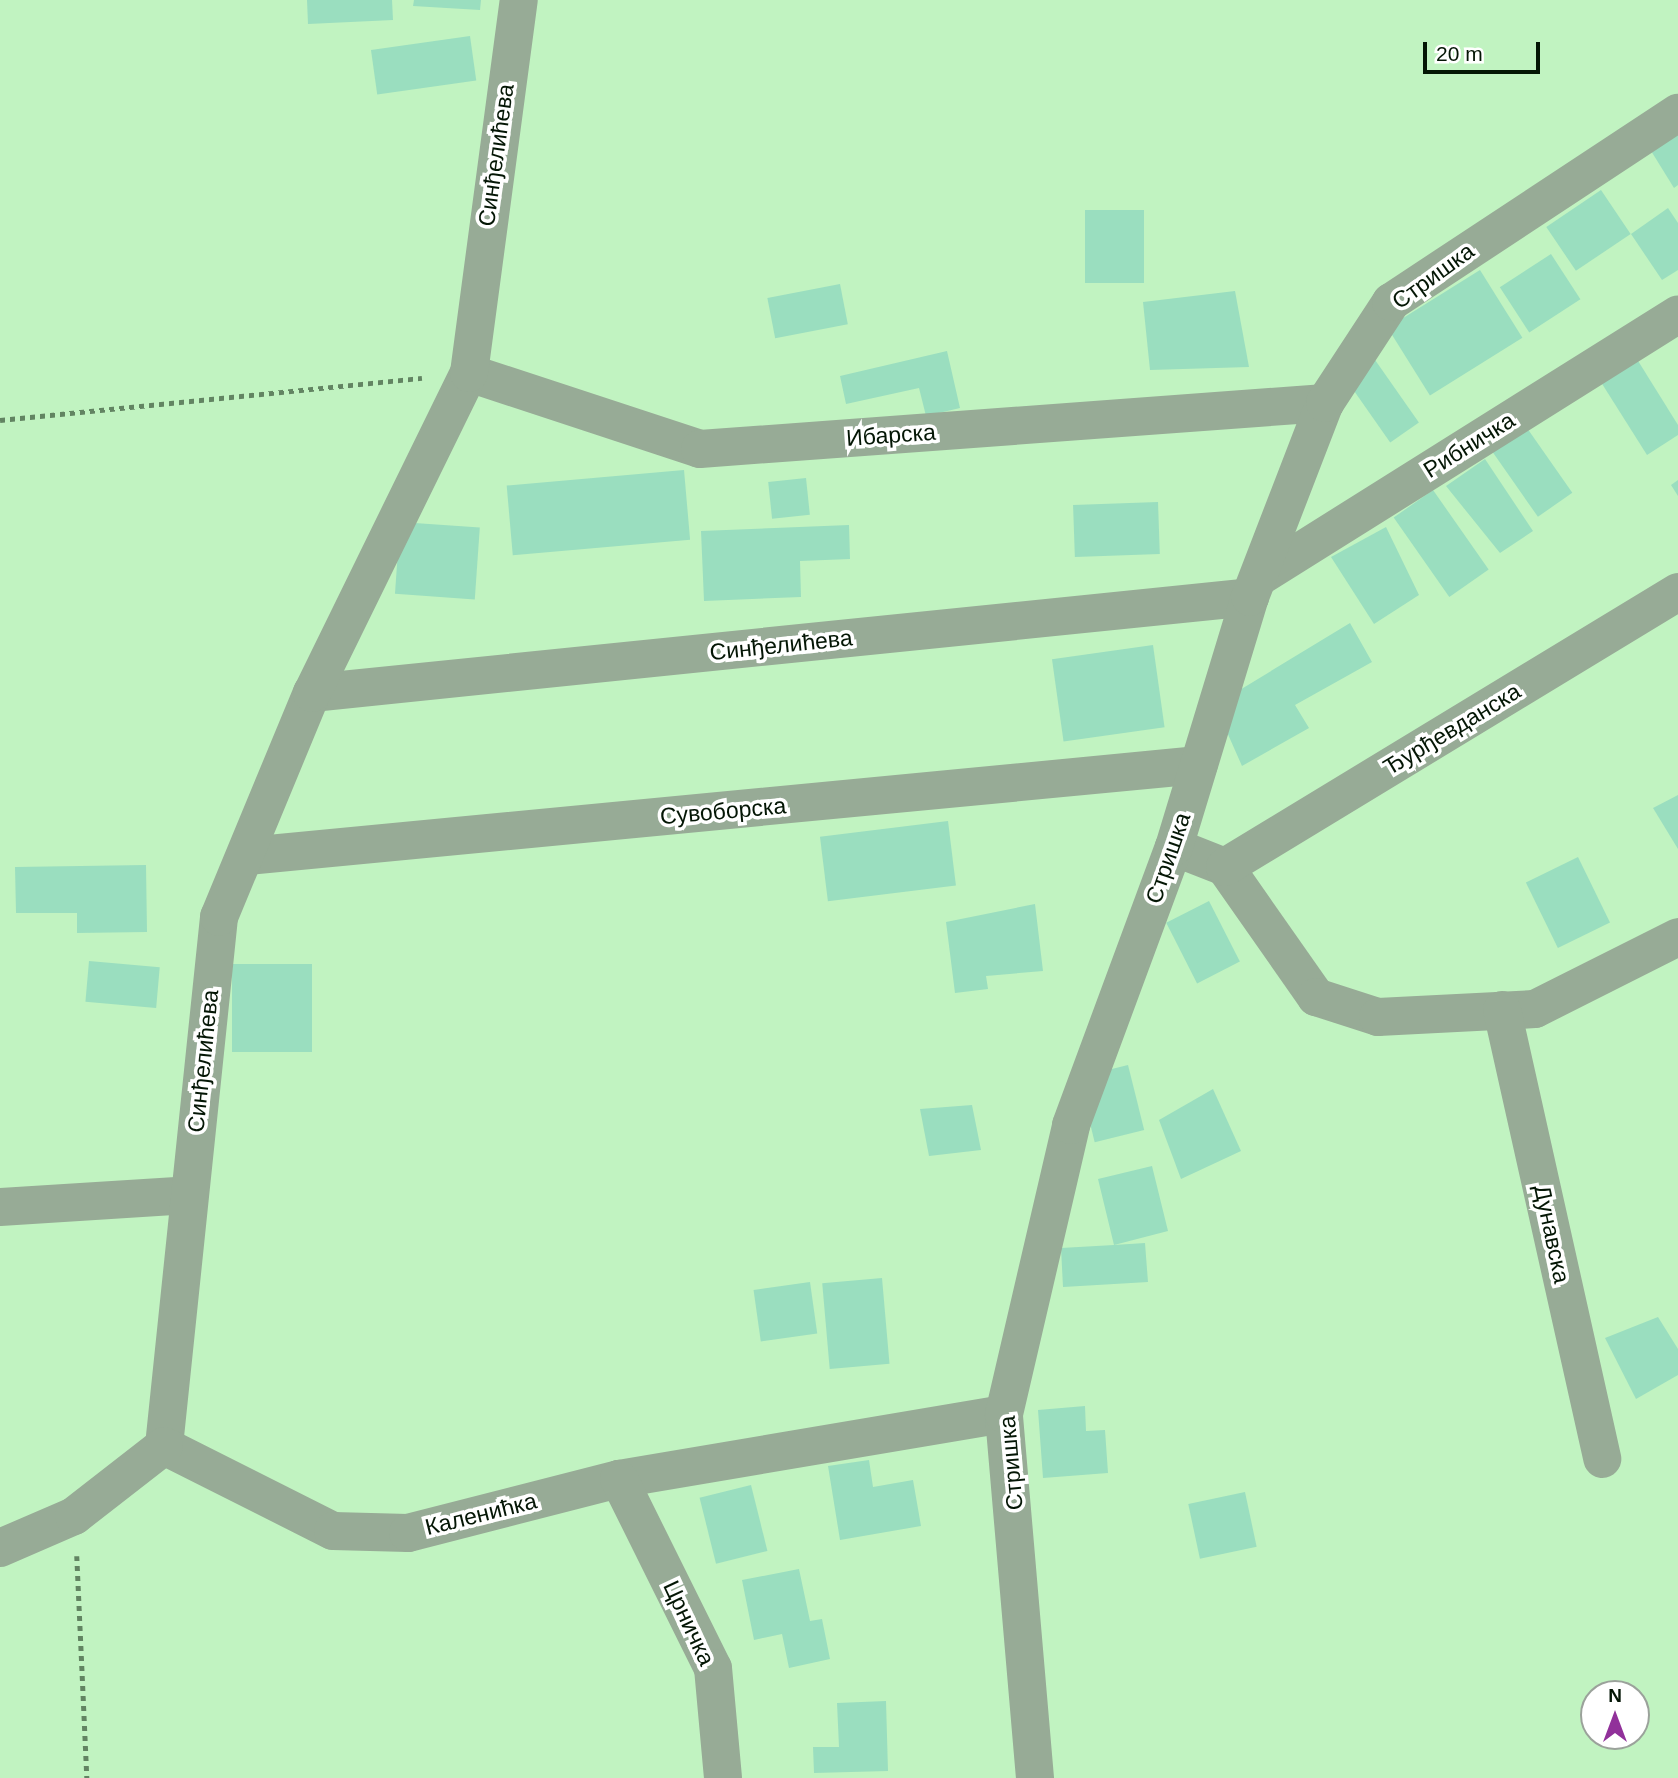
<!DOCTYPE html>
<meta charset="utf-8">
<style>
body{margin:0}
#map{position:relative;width:1678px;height:1778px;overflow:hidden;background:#c1f3c1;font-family:Helvetica,sans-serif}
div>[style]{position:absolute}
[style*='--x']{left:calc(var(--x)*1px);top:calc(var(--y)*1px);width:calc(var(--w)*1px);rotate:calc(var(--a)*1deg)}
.building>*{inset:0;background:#9adebf;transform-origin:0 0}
.path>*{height:4.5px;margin-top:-2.25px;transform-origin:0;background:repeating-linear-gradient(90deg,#628462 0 5px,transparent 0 10px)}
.minor>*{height:38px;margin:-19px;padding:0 19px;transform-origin:19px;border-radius:19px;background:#97ab96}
span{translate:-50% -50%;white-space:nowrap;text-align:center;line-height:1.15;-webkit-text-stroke:7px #fff;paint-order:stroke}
.street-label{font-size:23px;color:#041605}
.north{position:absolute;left:1580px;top:1680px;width:70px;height:70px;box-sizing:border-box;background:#fff;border:2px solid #9ba29b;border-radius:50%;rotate:0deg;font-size:19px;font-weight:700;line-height:28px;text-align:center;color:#041605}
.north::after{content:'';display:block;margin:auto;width:24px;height:32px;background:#91319a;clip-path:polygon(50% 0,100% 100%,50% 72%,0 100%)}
.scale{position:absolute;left:1423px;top:42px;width:117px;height:32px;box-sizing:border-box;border:4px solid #041605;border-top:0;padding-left:9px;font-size:21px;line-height:24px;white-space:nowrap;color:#041605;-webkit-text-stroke:5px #fff;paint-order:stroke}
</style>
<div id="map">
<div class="building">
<div style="clip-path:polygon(307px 0,392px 0,393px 20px,308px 24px)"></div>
<div style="clip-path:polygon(414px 0,481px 0,480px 10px,413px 6px)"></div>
<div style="left:470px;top:36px;width:45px;height:100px;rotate:82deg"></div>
<div style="clip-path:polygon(1678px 128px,1678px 185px,1674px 188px,1648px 146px)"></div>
<div style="left:1601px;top:190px;width:53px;height:66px;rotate:56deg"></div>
<div style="clip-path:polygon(1668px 208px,1678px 223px,1678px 270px,1662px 280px,1631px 234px)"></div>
<div style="left:1085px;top:210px;width:59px;height:73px"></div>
<div style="left:1551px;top:254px;width:54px;height:61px;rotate:57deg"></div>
<div style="left:1480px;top:270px;width:80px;height:109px;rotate:58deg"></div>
<div style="left:840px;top:284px;width:41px;height:74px;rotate:79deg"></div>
<div style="clip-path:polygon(1235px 291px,1249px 367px,1150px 370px,1143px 302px)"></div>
<div style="clip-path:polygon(947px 351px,960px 408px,926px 416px,919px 388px,846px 404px,840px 376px)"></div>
<div style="clip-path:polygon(1635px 356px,1678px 425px,1678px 435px,1647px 455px,1599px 379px)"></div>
<div style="left:1373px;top:357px;width:80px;height:35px;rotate:55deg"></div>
<div style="left:1527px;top:428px;width:79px;height:42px;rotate:55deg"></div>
<div style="clip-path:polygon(1485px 459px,1533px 531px,1500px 553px,1446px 486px)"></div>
<div style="left:684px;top:470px;width:70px;height:178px;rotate:85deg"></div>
<div style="left:806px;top:478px;width:37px;height:38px;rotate:84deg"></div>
<div style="clip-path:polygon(1678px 480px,1678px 496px,1671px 485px)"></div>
<div style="left:1433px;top:490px;width:97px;height:48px;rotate:55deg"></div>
<div style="left:1158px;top:502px;width:52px;height:85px;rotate:88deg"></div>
<div style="left:400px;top:522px;width:80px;height:72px;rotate:4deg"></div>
<div style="clip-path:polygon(849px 525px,850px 559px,800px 561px,801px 597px,704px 601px,701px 531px)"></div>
<div style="clip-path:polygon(1386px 527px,1419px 595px,1374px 624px,1331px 557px)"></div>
<div style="clip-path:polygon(1350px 623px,1372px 662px,1295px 705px,1309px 728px,1242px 766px,1215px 705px)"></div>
<div style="left:1153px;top:645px;width:83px;height:102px;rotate:82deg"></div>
<div style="clip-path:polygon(1678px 795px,1678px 849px,1653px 808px)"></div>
<div style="left:948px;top:821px;width:65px;height:129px;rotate:83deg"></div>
<div style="left:1578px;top:857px;width:73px;height:58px;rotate:64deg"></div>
<div style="clip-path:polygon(146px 865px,147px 932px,77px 933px,77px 913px,16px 913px,15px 867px)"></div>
<div style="left:1209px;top:901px;width:68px;height:48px;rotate:63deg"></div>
<div style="clip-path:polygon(1035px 904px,1043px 971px,986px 976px,988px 989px,955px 993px,946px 922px)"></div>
<div style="left:89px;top:961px;width:71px;height:41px;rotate:5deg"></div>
<div style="left:232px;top:964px;width:80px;height:88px"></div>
<div style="left:1128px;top:1065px;width:67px;height:51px;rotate:76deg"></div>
<div style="clip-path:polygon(1213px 1089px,1241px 1151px,1181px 1179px,1159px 1120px)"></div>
<div style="clip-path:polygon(972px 1105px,981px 1150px,929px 1156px,920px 1109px)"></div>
<div style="clip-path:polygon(1152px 1166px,1168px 1231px,1114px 1245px,1145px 1243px,1148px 1282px,1063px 1287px,1061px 1248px,1114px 1245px,1098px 1179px)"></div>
<div style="left:882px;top:1278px;width:86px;height:60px;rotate:85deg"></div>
<div style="left:810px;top:1282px;width:52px;height:57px;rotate:82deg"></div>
<div style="clip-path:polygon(1658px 1317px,1678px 1349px,1678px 1375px,1636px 1399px,1605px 1338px)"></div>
<div style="clip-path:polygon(1085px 1406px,1086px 1431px,1105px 1430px,1108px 1473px,1043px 1478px,1038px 1410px)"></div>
<div style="clip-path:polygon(869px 1460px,873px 1487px,913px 1480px,921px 1526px,840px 1540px,828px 1466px)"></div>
<div style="left:751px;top:1485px;width:68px;height:53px;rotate:76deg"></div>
<div style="left:1245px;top:1492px;width:56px;height:58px;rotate:78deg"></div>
<div style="clip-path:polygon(799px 1569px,810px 1621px,822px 1619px,830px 1659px,789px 1668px,782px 1634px,754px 1640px,742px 1580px)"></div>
<div style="clip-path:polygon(886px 1701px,888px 1771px,814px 1773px,813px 1747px,839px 1747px,837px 1703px)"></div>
</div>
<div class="path">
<div style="--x:0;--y:420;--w:424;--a:-5.7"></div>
<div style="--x:77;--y:1556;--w:222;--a:87.4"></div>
</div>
<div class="minor">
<div style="--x:469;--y:373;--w:243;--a:18.2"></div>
<div style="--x:700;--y:449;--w:627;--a:-4.21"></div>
<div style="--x:1261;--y:576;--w:492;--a:-32.1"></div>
<div style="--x:312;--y:693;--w:943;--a:-5.84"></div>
<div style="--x:1174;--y:847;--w:55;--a:21.4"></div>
<div style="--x:1225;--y:867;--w:159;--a:55"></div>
<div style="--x:1316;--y:997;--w:65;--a:17.9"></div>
<div style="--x:1378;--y:1017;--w:157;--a:-2.9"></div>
<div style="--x:1535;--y:1009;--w:160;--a:-26.7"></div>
<div style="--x:247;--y:856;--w:956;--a:-5.46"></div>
<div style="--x:1225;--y:867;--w:530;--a:-31.26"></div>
<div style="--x:1502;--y:1010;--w:460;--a:77.4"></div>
<div style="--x:0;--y:1207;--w:189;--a:-3.6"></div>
<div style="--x:164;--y:1446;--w:532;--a:-84.06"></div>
<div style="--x:219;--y:917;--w:243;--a:-67.5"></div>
<div style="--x:312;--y:693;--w:356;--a:-63.9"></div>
<div style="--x:469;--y:373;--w:376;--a:-82.4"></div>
<div style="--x:164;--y:1446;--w:189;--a:26.7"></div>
<div style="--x:333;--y:1531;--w:75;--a:1.5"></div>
<div style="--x:408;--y:1533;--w:218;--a:-14.4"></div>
<div style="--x:619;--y:1479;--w:390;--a:-9.6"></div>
<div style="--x:619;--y:1479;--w:211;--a:63.6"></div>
<div style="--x:713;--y:1668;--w:110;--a:84.8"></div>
<div style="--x:0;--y:1548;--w:81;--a:-23.4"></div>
<div style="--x:74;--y:1516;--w:114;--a:-37.9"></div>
<div style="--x:1035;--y:1778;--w:365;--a:-94.9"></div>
<div style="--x:1004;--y:1414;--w:297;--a:-76.9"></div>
<div style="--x:1071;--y:1125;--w:296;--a:-69.7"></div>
<div style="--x:1174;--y:847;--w:261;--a:-73.1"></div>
<div style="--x:1250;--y:597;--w:208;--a:-68.9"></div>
<div style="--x:1325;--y:403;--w:121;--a:-56.8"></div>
<div style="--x:1391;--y:302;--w:344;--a:-33.4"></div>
</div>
<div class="street-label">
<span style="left:496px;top:155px;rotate:-82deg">Синђелићева</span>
<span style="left:1433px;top:276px;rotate:-36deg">Стришка</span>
<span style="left:891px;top:435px;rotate:-4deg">Ибарска</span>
<span style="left:1469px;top:445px;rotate:-32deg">Рибничка</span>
<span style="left:781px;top:645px;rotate:-6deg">Синђелићева</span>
<span style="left:1452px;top:729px;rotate:-31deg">Ђурђевданска</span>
<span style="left:723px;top:811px;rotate:-5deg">Сувоборска</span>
<span style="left:1168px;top:858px;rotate:-71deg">Стришка</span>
<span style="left:203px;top:1061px;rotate:-84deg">Синђелићева</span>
<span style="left:1552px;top:1234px;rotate:78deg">Дунавска</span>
<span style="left:1011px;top:1463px;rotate:-95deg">Стришка</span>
<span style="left:481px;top:1514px;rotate:-14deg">Каленићка</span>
<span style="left:689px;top:1623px;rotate:65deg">Црничка</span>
</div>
<div class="north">N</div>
<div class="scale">20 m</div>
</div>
